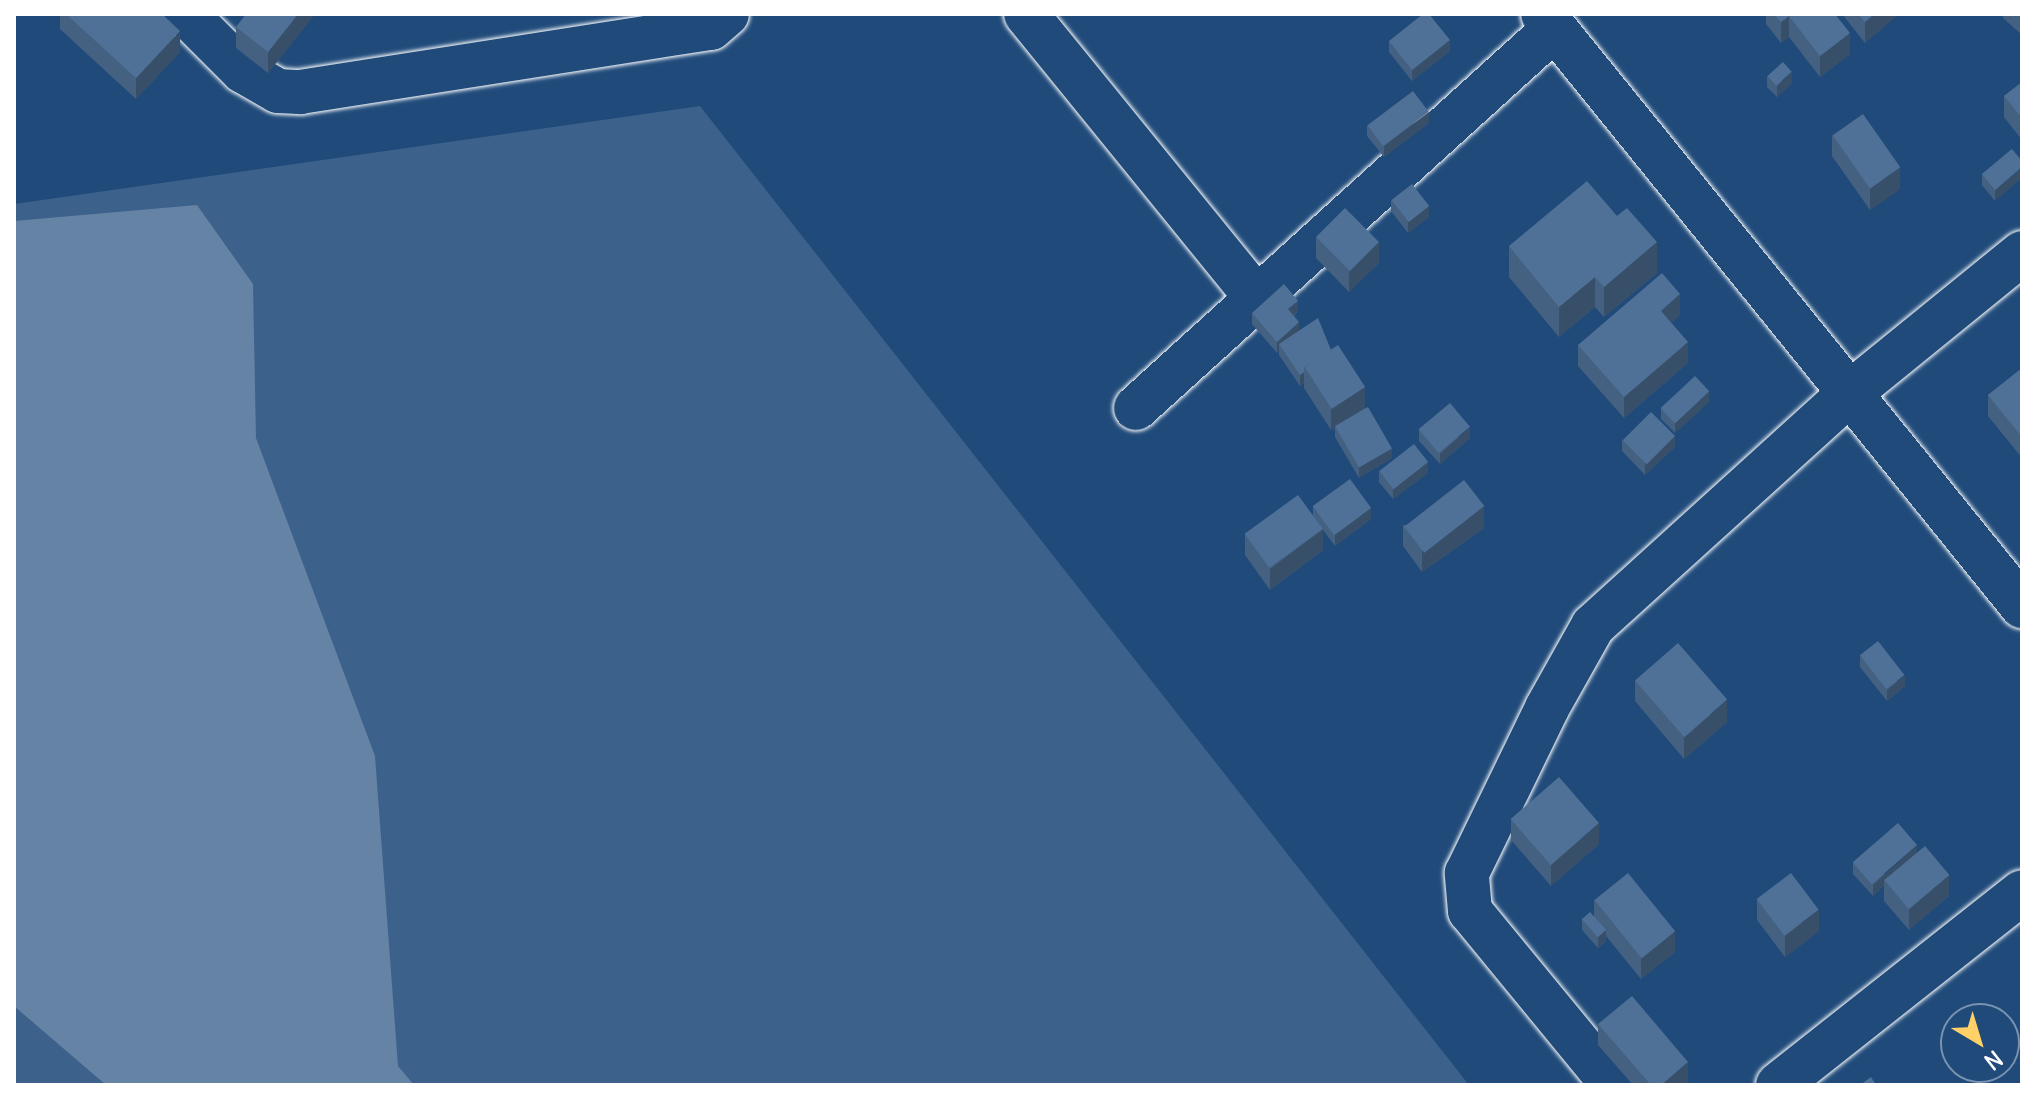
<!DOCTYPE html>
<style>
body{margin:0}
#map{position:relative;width:2036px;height:1099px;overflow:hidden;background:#1f4a7a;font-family:Delius,sans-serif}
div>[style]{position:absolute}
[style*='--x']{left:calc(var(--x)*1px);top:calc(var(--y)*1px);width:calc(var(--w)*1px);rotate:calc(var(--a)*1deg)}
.green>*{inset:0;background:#3c618b}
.water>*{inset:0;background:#6583a4}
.roads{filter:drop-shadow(0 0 2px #fff) drop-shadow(0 0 2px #fff)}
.minor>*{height:44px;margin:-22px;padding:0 22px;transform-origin:22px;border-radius:22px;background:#1f4a7a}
.wall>*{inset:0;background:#456182}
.shaded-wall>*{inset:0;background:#384f6a}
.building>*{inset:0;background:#507197;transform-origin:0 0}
span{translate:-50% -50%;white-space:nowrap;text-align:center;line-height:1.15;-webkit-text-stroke:8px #1f4a7a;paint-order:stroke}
.frame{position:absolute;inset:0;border:16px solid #fff;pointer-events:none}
.north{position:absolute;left:1940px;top:1003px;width:80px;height:80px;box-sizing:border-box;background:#1f4a7a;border:2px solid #7992af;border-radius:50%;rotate:142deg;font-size:22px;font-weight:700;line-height:32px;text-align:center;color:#fff}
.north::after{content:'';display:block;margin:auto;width:28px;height:36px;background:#ffd166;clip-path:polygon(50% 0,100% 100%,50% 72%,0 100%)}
</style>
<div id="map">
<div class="green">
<div style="clip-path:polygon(700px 106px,1469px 1085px,14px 1085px,14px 204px)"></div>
</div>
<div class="water">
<div style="clip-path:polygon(197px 205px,253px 284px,256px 438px,375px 756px,398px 1066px,414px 1085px,106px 1085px,14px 1006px,14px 221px)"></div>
</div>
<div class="roads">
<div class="minor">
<div style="--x:186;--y:14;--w:81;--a:45"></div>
<div style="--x:243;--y:71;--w:40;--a:29.7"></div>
<div style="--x:278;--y:91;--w:22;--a:3"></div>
<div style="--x:300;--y:92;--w:416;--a:-8.9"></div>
<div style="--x:711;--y:28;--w:21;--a:-41"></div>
<div style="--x:1026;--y:14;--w:366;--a:50.9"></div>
<div style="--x:1543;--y:14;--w:762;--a:51.02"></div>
<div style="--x:1136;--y:408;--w:564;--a:-42.2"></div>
<div style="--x:1613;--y:1085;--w:225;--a:-129.4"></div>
<div style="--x:1470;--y:911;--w:38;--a:-95"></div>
<div style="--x:1467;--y:873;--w:183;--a:-64.1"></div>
<div style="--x:1547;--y:708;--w:94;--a:-60.7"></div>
<div style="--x:1593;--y:626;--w:347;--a:-42.2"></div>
<div style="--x:1850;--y:393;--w:222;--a:-39.1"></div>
<div style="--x:1778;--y:1085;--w:311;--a:-38.3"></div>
</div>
</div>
<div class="wall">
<div style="clip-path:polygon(60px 14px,162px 14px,180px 52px,136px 99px,60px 29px)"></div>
<div style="clip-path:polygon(315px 14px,268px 73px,236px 48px,236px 27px)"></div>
<div style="clip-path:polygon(1766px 14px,1835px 14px,1850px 54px,1820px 77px,1789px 37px,1781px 43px,1766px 24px)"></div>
<div style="clip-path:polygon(1842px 14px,1899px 14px,1865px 43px)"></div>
<div style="clip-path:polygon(2003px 14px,2022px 14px,2022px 35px,2003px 18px)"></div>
<div style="clip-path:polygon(1389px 41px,1450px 51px,1412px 81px,1389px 52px)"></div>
<div style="clip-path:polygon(1767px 76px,1792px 83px,1777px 97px,1767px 87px)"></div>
<div style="clip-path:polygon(2022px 82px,2022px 140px,2004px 117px,2004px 96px)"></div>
<div style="clip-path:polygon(1429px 123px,1384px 157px,1367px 136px,1367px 125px)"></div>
<div style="clip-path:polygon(1832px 135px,1900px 189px,1870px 210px,1832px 156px)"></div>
<div style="clip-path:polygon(2012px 149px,1995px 201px,1982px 185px,1982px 174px)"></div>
<div style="clip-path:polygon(1391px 200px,1429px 217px,1408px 233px,1391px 211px)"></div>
<div style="clip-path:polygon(1316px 237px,1379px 263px,1349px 292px,1316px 258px)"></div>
<div style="clip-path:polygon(1509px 246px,1657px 273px,1604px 317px,1595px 307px,1559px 337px,1509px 277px)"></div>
<div style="clip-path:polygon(1298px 311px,1294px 316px,1299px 331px,1331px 350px,1365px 408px,1392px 458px,1359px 478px,1335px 437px,1335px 428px,1331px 430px,1304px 388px,1304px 383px,1300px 386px,1279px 355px,1279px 350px,1277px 353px,1252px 324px,1252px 313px)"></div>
<div style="clip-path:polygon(1680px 315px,1671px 323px,1688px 363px,1624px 418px,1578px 366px,1578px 345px)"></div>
<div style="clip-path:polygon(2022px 368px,2022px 458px,1988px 416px,1988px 395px)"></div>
<div style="clip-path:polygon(1709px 402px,1675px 433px,1661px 419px,1661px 408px)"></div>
<div style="clip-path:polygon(1419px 430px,1470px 438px,1440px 464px,1419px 441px)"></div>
<div style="clip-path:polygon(1622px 440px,1675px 447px,1645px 475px,1622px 451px)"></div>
<div style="clip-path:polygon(1379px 471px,1428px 473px,1393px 499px,1379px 482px)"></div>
<div style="clip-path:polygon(1313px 506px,1371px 519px,1335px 546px,1323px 530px,1323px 550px,1270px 590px,1245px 555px,1245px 534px,1313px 516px)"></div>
<div style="clip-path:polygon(1403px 525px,1484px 528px,1422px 572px,1403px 546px)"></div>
<div style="clip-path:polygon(1860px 656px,1905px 686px,1887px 701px,1860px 667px)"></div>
<div style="clip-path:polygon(1635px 680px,1727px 722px,1684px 759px,1635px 701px)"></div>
<div style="clip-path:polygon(1511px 819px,1599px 844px,1551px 886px,1511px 840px)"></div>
<div style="clip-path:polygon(1853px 863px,1949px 896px,1909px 930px,1884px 901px,1884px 885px,1873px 896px,1853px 874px)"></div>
<div style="clip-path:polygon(1757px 899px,1819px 931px,1785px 957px,1757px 920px)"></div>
<div style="clip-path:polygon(1594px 900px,1675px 952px,1641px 979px,1606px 936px,1606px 941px,1598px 948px,1582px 930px,1582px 919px,1594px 917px)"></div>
<div style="clip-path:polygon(1598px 1024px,1688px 1083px,1686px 1085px,1633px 1085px,1598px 1045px)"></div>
</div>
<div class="shaded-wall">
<div style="clip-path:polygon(298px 14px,315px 14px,268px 73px,268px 52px)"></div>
<div style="clip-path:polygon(1874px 14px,1899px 14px,1865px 43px,1865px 22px)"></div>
<div style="clip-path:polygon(1789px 16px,1789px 37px,1781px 43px,1781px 22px)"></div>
<div style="clip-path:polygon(180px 31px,180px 52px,136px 99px,136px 78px)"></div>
<div style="clip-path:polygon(1850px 33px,1850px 54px,1820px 77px,1820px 56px)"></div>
<div style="clip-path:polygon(1450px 40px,1450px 51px,1412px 81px,1412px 70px)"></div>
<div style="clip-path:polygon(1792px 72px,1792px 83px,1777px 97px,1777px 86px)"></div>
<div style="clip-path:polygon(1429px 112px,1429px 123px,1384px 157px,1384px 146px)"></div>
<div style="clip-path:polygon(1900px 167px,1900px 189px,1870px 210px,1870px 189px)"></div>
<div style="clip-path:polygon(2022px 167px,2022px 178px,1995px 201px,1995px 190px)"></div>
<div style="clip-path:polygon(1429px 206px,1429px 217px,1408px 233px,1408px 222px)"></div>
<div style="clip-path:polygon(1379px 242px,1379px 263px,1349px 292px,1349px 271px)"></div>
<div style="clip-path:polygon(1657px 242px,1657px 273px,1604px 317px,1604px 287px)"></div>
<div style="clip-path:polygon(1595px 277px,1595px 307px,1559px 337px,1559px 307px)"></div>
<div style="clip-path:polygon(1680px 294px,1680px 315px,1661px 332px,1661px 311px)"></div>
<div style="clip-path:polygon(1298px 301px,1298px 311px,1288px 320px,1288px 309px)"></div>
<div style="clip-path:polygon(1299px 322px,1299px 333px,1279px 344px,1279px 350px,1277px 353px,1277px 342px)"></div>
<div style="clip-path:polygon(1688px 342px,1688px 363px,1624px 418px,1624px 397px)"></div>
<div style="clip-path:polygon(1304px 372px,1304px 383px,1300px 386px,1300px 375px)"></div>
<div style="clip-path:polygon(1365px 387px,1365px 408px,1331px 430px,1331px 409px)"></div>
<div style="clip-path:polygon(1709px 391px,1709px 402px,1675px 433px,1675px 423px)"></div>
<div style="clip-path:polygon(1470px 427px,1470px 438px,1440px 464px,1440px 454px)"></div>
<div style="clip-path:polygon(1675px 436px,1675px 447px,1645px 475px,1645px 464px)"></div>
<div style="clip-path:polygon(1392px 448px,1392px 458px,1359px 478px,1359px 467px)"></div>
<div style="clip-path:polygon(1428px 462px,1428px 473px,1393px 499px,1393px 488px)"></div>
<div style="clip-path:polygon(1484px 506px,1484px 528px,1422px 572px,1422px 551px)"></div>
<div style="clip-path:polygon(1371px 508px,1371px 519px,1335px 546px,1335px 535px)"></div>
<div style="clip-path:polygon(1323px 529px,1323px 550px,1270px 590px,1270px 569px)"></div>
<div style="clip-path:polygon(1905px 675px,1905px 686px,1887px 701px,1887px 690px)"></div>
<div style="clip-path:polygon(1727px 700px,1727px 722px,1684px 759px,1684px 738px)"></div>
<div style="clip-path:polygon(1599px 823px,1599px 844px,1551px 886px,1551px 865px)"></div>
<div style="clip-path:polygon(1917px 845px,1917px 856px,1884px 880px,1884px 885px,1873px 896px,1873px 885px)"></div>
<div style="clip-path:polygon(1949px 875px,1949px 896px,1909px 930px,1909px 909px)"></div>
<div style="clip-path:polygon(1819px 910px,1819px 931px,1785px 957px,1785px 936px)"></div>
<div style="clip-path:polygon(1606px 930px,1606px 941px,1598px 948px,1598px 937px)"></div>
<div style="clip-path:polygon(1675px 931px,1675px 952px,1641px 979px,1641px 958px)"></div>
<div style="clip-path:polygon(1688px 1062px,1688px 1083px,1686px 1085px,1661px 1085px)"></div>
</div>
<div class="building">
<div style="clip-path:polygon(66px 14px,162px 14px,180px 31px,136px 78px)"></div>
<div style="clip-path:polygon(246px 14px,298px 14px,268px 52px,236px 27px)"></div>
<div style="clip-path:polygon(1423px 14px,1429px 14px,1450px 40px,1412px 70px,1389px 41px)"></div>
<div style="clip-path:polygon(1774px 14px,1835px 14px,1850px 33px,1820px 56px,1789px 16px,1781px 22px)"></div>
<div style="clip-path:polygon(1858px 14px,1874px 14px,1865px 22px)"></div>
<div style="left:1783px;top:62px;width:13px;height:21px;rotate:48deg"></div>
<div style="clip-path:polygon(2022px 82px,2022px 118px,2004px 96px)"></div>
<div style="left:1413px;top:91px;width:26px;height:57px;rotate:53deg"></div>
<div style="left:1863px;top:114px;width:65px;height:37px;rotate:55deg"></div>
<div style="clip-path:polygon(2012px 149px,2022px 161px,2022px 167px,1995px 190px,1982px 174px)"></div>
<div style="clip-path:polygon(1587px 181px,1617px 216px,1627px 208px,1657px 242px,1604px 287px,1595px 277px,1559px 307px,1509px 246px)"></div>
<div style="left:1412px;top:184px;width:28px;height:26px;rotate:52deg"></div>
<div style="left:1345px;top:208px;width:48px;height:41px;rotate:45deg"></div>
<div style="clip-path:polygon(1662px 273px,1680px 294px,1661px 311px,1688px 342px,1624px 397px,1578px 345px)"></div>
<div style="clip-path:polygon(1284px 284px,1298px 301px,1288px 309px,1299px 322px,1277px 342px,1252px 313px)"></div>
<div style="clip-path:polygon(1318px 318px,1331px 350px,1304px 367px,1304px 372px,1300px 375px,1279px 344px)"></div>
<div style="left:1338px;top:345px;width:50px;height:40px;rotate:57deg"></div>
<div style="clip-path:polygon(2022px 368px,2022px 437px,1988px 395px)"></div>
<div style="left:1695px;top:376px;width:21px;height:47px;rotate:47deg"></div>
<div style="left:1450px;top:403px;width:31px;height:41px;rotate:50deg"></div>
<div style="left:1368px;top:407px;width:48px;height:38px;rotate:60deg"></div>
<div style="left:1651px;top:412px;width:34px;height:40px;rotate:45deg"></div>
<div style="left:1414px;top:444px;width:23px;height:44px;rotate:52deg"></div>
<div style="left:1350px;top:479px;width:36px;height:46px;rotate:54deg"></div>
<div style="left:1464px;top:480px;width:33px;height:76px;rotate:52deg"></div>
<div style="left:1298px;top:495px;width:42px;height:66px;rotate:54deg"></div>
<div style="left:1878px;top:641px;width:43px;height:23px;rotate:52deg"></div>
<div style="left:1678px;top:643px;width:75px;height:57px;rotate:49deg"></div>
<div style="left:1559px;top:777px;width:61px;height:64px;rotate:49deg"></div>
<div style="left:1898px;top:823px;width:29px;height:60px;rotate:49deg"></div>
<div style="left:1925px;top:846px;width:38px;height:53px;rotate:50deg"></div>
<div style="left:1628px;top:873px;width:75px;height:43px;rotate:51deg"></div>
<div style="left:1791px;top:873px;width:46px;height:43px;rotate:53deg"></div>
<div style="left:1590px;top:912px;width:24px;height:11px;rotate:48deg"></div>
<div style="clip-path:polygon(1632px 996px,1688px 1062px,1661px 1085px,1651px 1085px,1598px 1024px)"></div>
<div style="clip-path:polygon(1871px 1077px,1876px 1085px,1860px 1085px)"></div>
</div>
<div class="frame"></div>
<div class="north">N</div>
</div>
